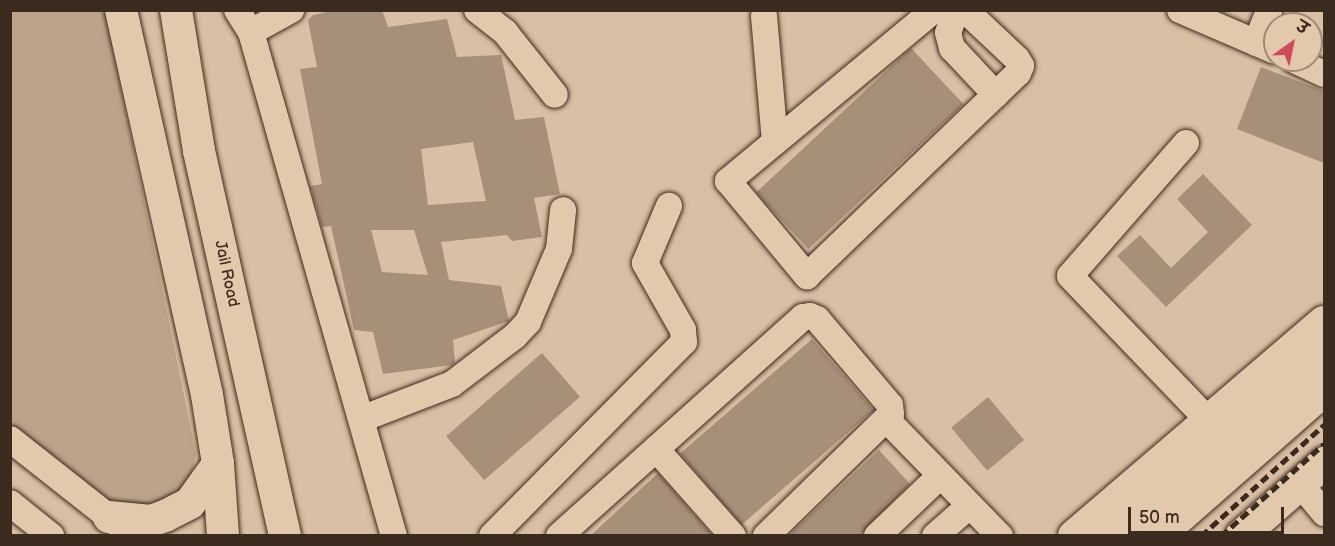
<!DOCTYPE html>
<meta charset="utf-8">
<style>
body{margin:0}
#map{position:relative;width:1335px;height:546px;overflow:hidden;background:#d9bfa3;font-family:"Balsamiq Sans","Playpen Sans Deva",sans-serif}
div>[style]{position:absolute}
[style*='--x']{left:calc(var(--x)*1px);top:calc(var(--y)*1px);width:calc(var(--w)*1px);rotate:calc(var(--a)*1deg)}
.green>*{inset:0;background:#bca48a}
.building>*{inset:0;background:#a79079;transform-origin:0 0}
.roads{filter:drop-shadow(0 0 2px #3b2a1e) drop-shadow(0 0 2px #3b2a1e)}
.minor>*{height:26px;margin:-13px;padding:0 13px;transform-origin:13px;border-radius:13px;background:#e3c9ab}
.major>*{height:32px;margin:-16px;padding:0 16px;transform-origin:16px;border-radius:16px;background:#e3c9ab}
.rail>*{height:4.5px;margin-top:-2.25px;transform-origin:0;background:repeating-linear-gradient(90deg,#3b2a1e 0 9px,transparent 0 13.5px)}
span{translate:-50% -50%;white-space:nowrap;text-align:center;line-height:1.15;-webkit-text-stroke:5px #e3c9ab;paint-order:stroke}
.street-label{font-size:16px;color:#3b2a1e}
.frame{position:absolute;inset:0;border:12px solid #3b2a1e;pointer-events:none}
.north{position:absolute;left:1263px;top:12px;width:60px;height:60px;box-sizing:border-box;background:#e3c9ab;border:2px solid #a08973;border-radius:50%;rotate:33deg;font-size:16px;font-weight:700;line-height:24px;text-align:center;color:#3b2a1e}
.north::after{content:'';display:block;margin:auto;width:21px;height:27px;background:#d1495b;clip-path:polygon(50% 0,100% 100%,50% 72%,0 100%)}
.scale{position:absolute;left:1128px;top:507px;width:156px;height:27px;box-sizing:border-box;border:3px solid #3b2a1e;border-top:0;padding-left:8px;font-size:18px;line-height:21px;white-space:nowrap;color:#3b2a1e;-webkit-text-stroke:4px #e3c9ab;paint-order:stroke}
</style>
<div id="map">
<div class="green">
<div style="clip-path:polygon(10px 11px,105px 11px,196px 454px,184px 507px,173px 532px,154px 535px,11px 434px)"></div>
</div>
<div class="building">
<div style="clip-path:polygon(evenodd,337px 10px,382px 10px,388px 27px,447px 19px,457px 57px,501px 55px,515px 120px,544px 117px,560px 194px,534px 198px,542px 237px,512px 241px,507px 235px,441px 242px,449px 280px,501px 286px,509px 321px,453px 340px,455px 363px,452px 365px,383px 374px,373px 332px,354px 330px,331px 226px,322px 227px,310px 186px,322px 184px,300px 69px,317px 67px,308px 20px,313px 15px,337px 10px,473px 142px,486px 201px,428px 205px,421px 149px,473px 142px,337px 10px,371px 230px,414px 230px,428px 275px,382px 272px,371px 230px)"></div>
<div style="left:911px;top:48px;width:77px;height:212px;rotate:47deg"></div>
<div style="clip-path:polygon(1261px 67px,1324px 91px,1324px 163px,1237px 129px)"></div>
<div style="clip-path:polygon(1203px 174px,1252px 225px,1166px 307px,1117px 256px,1140px 235px,1171px 268px,1208px 232px,1177px 199px)"></div>
<div style="left:812px;top:339px;width:94px;height:175px;rotate:49deg"></div>
<div style="left:542px;top:353px;width:58px;height:127px;rotate:49deg"></div>
<div style="left:988px;top:397px;width:56px;height:48px;rotate:50deg"></div>
<div style="clip-path:polygon(879px 450px,910px 484px,863px 532px,859px 536px,788px 536px)"></div>
<div style="clip-path:polygon(658px 473px,713px 536px,590px 536px)"></div>
</div>
<div class="roads">
<div class="minor">
<div style="--x:237;--y:10;--w:26;--a:58"></div>
<div style="--x:251;--y:32;--w:524;--a:74.16"></div>
<div style="--x:477;--y:10;--w:36;--a:38"></div>
<div style="--x:505;--y:32;--w:80;--a:51.6"></div>
<div style="--x:934;--y:10;--w:268;--a:140.3"></div>
<div style="--x:728;--y:181;--w:124;--a:50.3"></div>
<div style="--x:807;--y:276;--w:293;--a:-43.9"></div>
<div style="--x:1018;--y:73;--w:8;--a:-67"></div>
<div style="--x:1021;--y:66;--w:8;--a:-120"></div>
<div style="--x:1017;--y:59;--w:71;--a:-136.7"></div>
<div style="--x:956;--y:10;--w:24;--a:109"></div>
<div style="--x:948;--y:33;--w:16;--a:75"></div>
<div style="--x:952;--y:48;--w:64;--a:46.9"></div>
<div style="--x:1180;--y:10;--w:103;--a:23.3"></div>
<div style="--x:764;--y:16;--w:126;--a:85"></div>
<div style="--x:251;--y:32;--w:46;--a:-28.8"></div>
<div style="--x:1256;--y:43;--w:35;--a:-68"></div>
<div style="--x:1294;--y:60;--w:33;--a:25"></div>
<div style="--x:1186;--y:143;--w:176;--a:131.1"></div>
<div style="--x:1070;--y:276;--w:199;--a:46.2"></div>
<div style="--x:364;--y:418;--w:94;--a:-21.1"></div>
<div style="--x:452;--y:384;--w:79;--a:-37.3"></div>
<div style="--x:515;--y:336;--w:19;--a:-47"></div>
<div style="--x:528;--y:322;--w:79;--a:-67"></div>
<div style="--x:559;--y:249;--w:39;--a:-84"></div>
<div style="--x:888;--y:421;--w:161;--a:45.8"></div>
<div style="--x:10;--y:439;--w:157;--a:38.3"></div>
<div style="--x:656;--y:449;--w:116;--a:48.5"></div>
<div style="--x:1300;--y:484;--w:38;--a:50"></div>
<div style="--x:10;--y:503;--w:53;--a:38.8"></div>
<div style="--x:492;--y:536;--w:273;--a:-45.3"></div>
<div style="--x:684;--y:342;--w:12;--a:-95"></div>
<div style="--x:683;--y:330;--w:77;--a:-119.6"></div>
<div style="--x:645;--y:263;--w:62;--a:-67.2"></div>
<div style="--x:559;--y:536;--w:328;--a:-41.9"></div>
<div style="--x:803;--y:317;--w:7;--a:-8"></div>
<div style="--x:810;--y:316;--w:8;--a:23"></div>
<div style="--x:817;--y:319;--w:113;--a:49.7"></div>
<div style="--x:890;--y:405;--w:9;--a:84"></div>
<div style="--x:891;--y:414;--w:175;--a:135.7"></div>
<div style="--x:877;--y:536;--w:87;--a:-43.6"></div>
<div style="--x:935;--y:536;--w:45;--a:-41.4"></div>
</div>
<div class="major">
<div style="--x:121;--y:10;--w:394;--a:77.4"></div>
<div style="--x:207;--y:395;--w:70;--a:80.9"></div>
<div style="--x:218;--y:464;--w:72;--a:86"></div>
<div style="--x:176;--y:10;--w:143;--a:80.7"></div>
<div style="--x:199;--y:151;--w:394;--a:77.4"></div>
<div style="--x:109;--y:517;--w:42;--a:5.4"></div>
<div style="--x:151;--y:521;--w:15;--a:-20"></div>
<div style="--x:165;--y:516;--w:28;--a:-27"></div>
<div style="--x:190;--y:503;--w:48;--a:-54.3"></div>
<div style="--x:1074;--y:536;--w:329;--a:-40.6"></div>
<div style="--x:1112;--y:536;--w:279;--a:-40.6"></div>
<div style="--x:1158;--y:536;--w:221;--a:-41.3"></div>
<div style="--x:1241;--y:536;--w:111;--a:-41.3"></div>
</div>
</div>
<div class="rail">
<div style="--x:1201;--y:536;--w:166;--a:-42.1"></div>
<div style="--x:1221;--y:536;--w:138;--a:-41.8"></div>
</div>
<div class="street-label">
<span style="left:226px;top:274px;rotate:78deg">Jail Road</span>
</div>
<div class="frame"></div>
<div class="north">उ</div>
<div class="scale">50 m</div>
</div>
